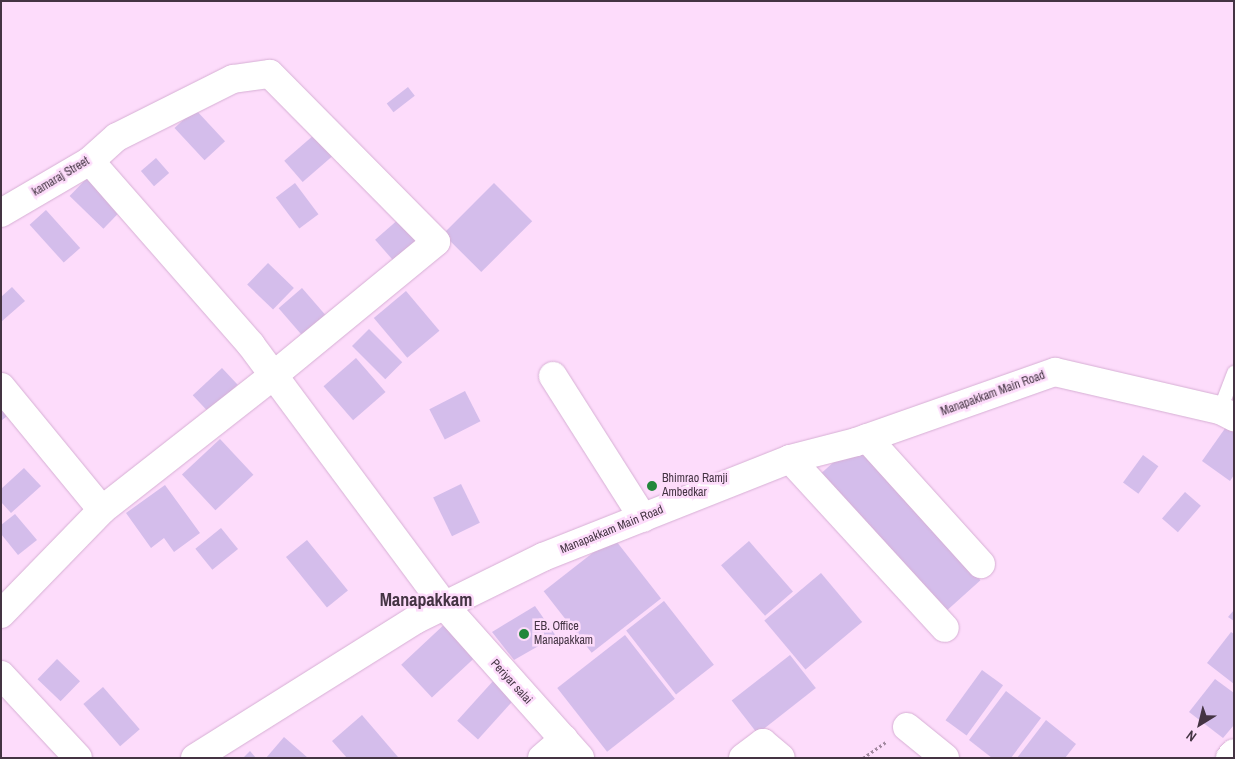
<!DOCTYPE html>
<style>
body{margin:0}
#map{position:relative;width:1235px;height:759px;overflow:hidden;background:#fddcfb;font-family:"Archivo Narrow",sans-serif}
div>[style]{position:absolute}
[style*='--x']{left:calc(var(--x)*1px);top:calc(var(--y)*1px);width:calc(var(--w)*1px);rotate:calc(var(--a)*1deg)}
.building>*{inset:0;background:#d4bdeb;transform-origin:0 0}
.path>*{height:3px;margin-top:-1.5px;transform-origin:0;background:repeating-linear-gradient(90deg,#a1889f 0 2.5px,transparent 0 5px)}
.roads{filter:drop-shadow(0 0 1px #d6afd4) drop-shadow(0 0 1px #d6afd4)}
.lane>*{height:14px;margin:-7px;padding:0 7px;transform-origin:7px;border-radius:7px;background:#fff}
.street>*{height:28px;margin:-14px;padding:0 14px;transform-origin:14px;border-radius:14px;background:#fff}
.secondary>*{height:28px;margin:-14px;padding:0 14px;transform-origin:14px;border-radius:14px;background:#fff}
.dots>*{width:14px;height:14px;translate:-50% -50%;box-sizing:border-box;border:2px solid #fddcfb;border-radius:50%}
span{translate:-50% -50%;white-space:nowrap;text-align:center;line-height:1.15;-webkit-text-stroke:5px #fddcfb;paint-order:stroke}
.street-label{font-size:12px;color:#443443}
.poi-label{font-size:12px;color:#443443}
.left{translate:0 -50%;text-align:left}
.district-label{font-size:18px;color:#443443;font-weight:700}
.frame{position:absolute;inset:0;border:2px solid #443443;pointer-events:none}
.north{position:absolute;left:1175px;top:699px;width:50px;height:50px;-webkit-text-stroke:4px #fddcfb;paint-order:stroke;rotate:216deg;font-size:14px;font-weight:700;line-height:20px;text-align:center;color:#443443}
.north::after{content:'';display:block;margin:auto;width:18px;height:22px;background:#443443;clip-path:polygon(50% 0,100% 100%,50% 72%,0 100%)}
</style>
<div id="map">
<div class="building">
<div style="left:408px;top:87px;width:11px;height:27px;rotate:52deg"></div>
<div style="left:195px;top:109px;width:44px;height:28px;rotate:47deg"></div>
<div style="left:322px;top:128px;width:28px;height:50px;rotate:49deg"></div>
<div style="left:156px;top:158px;width:20px;height:20px;rotate:49deg"></div>
<div style="left:87px;top:178px;width:47px;height:25px;rotate:44deg"></div>
<div style="left:295px;top:183px;width:39px;height:24px;rotate:53deg"></div>
<div style="left:494px;top:183px;width:54px;height:72px;rotate:45deg"></div>
<div style="left:46px;top:210px;width:51px;height:22px;rotate:48deg"></div>
<div style="left:400px;top:218px;width:32px;height:33px;rotate:49deg"></div>
<div style="left:268px;top:263px;width:36px;height:30px;rotate:44deg"></div>
<div style="clip-path:polygon(12px 287px,25px 301px,1px 322px,1px 297px)"></div>
<div style="left:302px;top:288px;width:40px;height:31px;rotate:49deg"></div>
<div style="left:406px;top:291px;width:52px;height:42px;rotate:50deg"></div>
<div style="left:369px;top:329px;width:47px;height:24px;rotate:45deg"></div>
<div style="left:356px;top:358px;width:45px;height:43px;rotate:49deg"></div>
<div style="left:222px;top:368px;width:23px;height:40px;rotate:47deg"></div>
<div style="left:465px;top:391px;width:34px;height:40px;rotate:63deg"></div>
<div style="clip-path:polygon(1px 398px,13px 411px,1px 421px)"></div>
<div style="clip-path:polygon(1226px 427px,1234px 433px,1234px 475px,1230px 481px,1202px 461px)"></div>
<div style="left:220px;top:439px;width:49px;height:52px;rotate:47deg"></div>
<div style="left:856px;top:442px;width:186px;height:55px;rotate:48deg"></div>
<div style="left:1143px;top:455px;width:19px;height:34px;rotate:36deg"></div>
<div style="clip-path:polygon(24px 468px,41px 486px,11px 513px,1px 502px,1px 489px)"></div>
<div style="left:461px;top:484px;width:43px;height:31px;rotate:64deg"></div>
<div style="clip-path:polygon(165px 485px,200px 533px,174px 552px,164px 538px,151px 548px,126px 513px)"></div>
<div style="left:1185px;top:492px;width:21px;height:35px;rotate:41deg"></div>
<div style="clip-path:polygon(15px 514px,37px 540px,18px 555px,1px 534px,1px 525px)"></div>
<div style="left:221px;top:528px;width:27px;height:33px;rotate:51deg"></div>
<div style="left:613px;top:537px;width:78px;height:88px;rotate:52deg"></div>
<div style="left:307px;top:540px;width:65px;height:27px;rotate:51deg"></div>
<div style="left:749px;top:541px;width:67px;height:37px;rotate:49deg"></div>
<div style="left:821px;top:573px;width:64px;height:74px;rotate:50deg"></div>
<div style="left:664px;top:601px;width:81px;height:48px;rotate:52deg"></div>
<div style="clip-path:polygon(535px 606px,556px 636px,514px 660px,492px 632px)"></div>
<div style="clip-path:polygon(1234px 610px,1234px 621px,1228px 617px)"></div>
<div style="left:448px;top:621px;width:45px;height:64px;rotate:47deg"></div>
<div style="clip-path:polygon(1231px 632px,1234px 634px,1234px 684px,1207px 663px)"></div>
<div style="left:625px;top:635px;width:81px;height:86px;rotate:52deg"></div>
<div style="left:790px;top:655px;width:42px;height:74px;rotate:52deg"></div>
<div style="left:57px;top:659px;width:32px;height:28px;rotate:44deg"></div>
<div style="left:982px;top:670px;width:26px;height:62px;rotate:36deg"></div>
<div style="clip-path:polygon(1215px 679px,1234px 693px,1234px 725px,1223px 738px,1189px 712px)"></div>
<div style="left:494px;top:680px;width:28px;height:55px;rotate:42deg"></div>
<div style="left:103px;top:687px;width:56px;height:26px;rotate:49deg"></div>
<div style="clip-path:polygon(1006px 691px,1041px 718px,1011px 758px,992px 758px,969px 740px)"></div>
<div style="clip-path:polygon(362px 715px,398px 757px,397px 758px,347px 758px,332px 741px)"></div>
<div style="clip-path:polygon(1046px 720px,1076px 744px,1065px 758px,1017px 758px)"></div>
<div style="clip-path:polygon(284px 737px,308px 758px,266px 758px)"></div>
<div style="clip-path:polygon(250px 751px,256px 758px,243px 758px)"></div>
</div>
<div class="path">
<div style="--x:863;--y:758;--w:28;--a:-35"></div>
</div>
<div class="roads">
<div class="lane">
<div style="--x:1220;--y:410;--w:40;--a:-69"></div>
</div>
<div class="street">
<div style="--x:90;--y:161;--w:244;--a:48.8"></div>
<div style="--x:251;--y:345;--w:322;--a:53.4"></div>
<div style="--x:443;--y:604;--w:206;--a:48.3"></div>
<div style="--x:1;--y:213;--w:103;--a:-30.3"></div>
<div style="--x:90;--y:161;--w:36;--a:-42"></div>
<div style="--x:117;--y:137;--w:130;--a:-26.6"></div>
<div style="--x:233;--y:79;--w:37;--a:-8"></div>
<div style="--x:270;--y:74;--w:236;--a:45.3"></div>
<div style="--x:436;--y:242;--w:210;--a:140.6"></div>
<div style="--x:274;--y:375;--w:219;--a:141.9"></div>
<div style="--x:102;--y:510;--w:145;--a:134.2"></div>
<div style="--x:553;--y:376;--w:168;--a:57.6"></div>
<div style="--x:1;--y:387;--w:159;--a:50.6"></div>
<div style="--x:867;--y:438;--w:170;--a:47.9"></div>
<div style="--x:790;--y:459;--w:229;--a:47.5"></div>
<div style="--x:1;--y:675;--w:113;--a:47.1"></div>
<div style="--x:907;--y:727;--w:49;--a:39.2"></div>
<div style="--x:542;--y:758;--w:29;--a:-41"></div>
<div style="--x:743;--y:758;--w:25;--a:-37"></div>
<div style="--x:763;--y:743;--w:23;--a:40"></div>
<div style="--x:1230;--y:758;--w:6;--a:-51"></div>
</div>
<div class="secondary">
<div style="--x:195;--y:758;--w:260;--a:-32.1"></div>
<div style="--x:415;--y:620;--w:143;--a:-26.2"></div>
<div style="--x:543;--y:557;--w:266;--a:-21.6"></div>
<div style="--x:790;--y:459;--w:68;--a:-14.4"></div>
<div style="--x:856;--y:442;--w:211;--a:-19.4"></div>
<div style="--x:1055;--y:372;--w:169;--a:13"></div>
<div style="--x:1220;--y:410;--w:16;--a:27"></div>
</div>
</div>
<div class="dots">
<div style="left:652px;top:486px;background:#22873b"></div>
<div style="left:524px;top:634px;background:#22873b"></div>
</div>
<div class="street-label">
<span style="left:61px;top:177px;rotate:-31deg">kamaraj Street</span>
<span style="left:993px;top:394px;rotate:-20deg">Manapakkam Main Road</span>
<span style="left:612px;top:530px;rotate:-22deg">Manapakkam Main Road</span>
<span style="left:511px;top:682px;rotate:48deg">Periyar salai</span>
</div>
<div class="poi-label">
<span class="left" style="left:662px;top:486px">Bhimrao Ramji<br>Ambedkar</span>
<span class="left" style="left:534px;top:634px">EB. Office<br>Manapakkam</span>
</div>
<div class="district-label">
<span style="left:426px;top:600px">Manapakkam</span>
</div>
<div class="frame"></div>
<div class="north">N</div>
</div>
